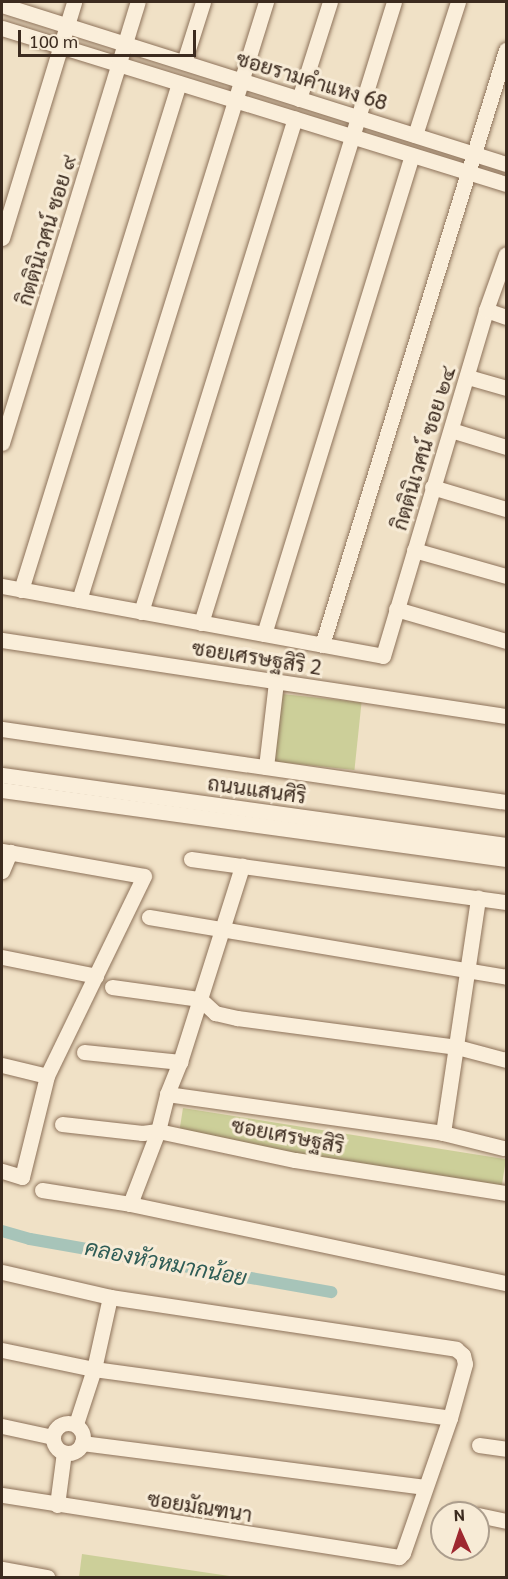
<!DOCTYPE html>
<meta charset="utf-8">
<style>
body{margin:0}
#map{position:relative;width:508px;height:1579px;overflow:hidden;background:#f0e1c6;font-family:Georgia,Sarabun,serif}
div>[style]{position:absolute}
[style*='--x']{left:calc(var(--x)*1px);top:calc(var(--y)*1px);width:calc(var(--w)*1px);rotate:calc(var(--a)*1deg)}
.green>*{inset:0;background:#cccf99;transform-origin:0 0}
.canal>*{height:12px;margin:-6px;padding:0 6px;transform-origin:6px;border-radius:6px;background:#a7c4b9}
.roads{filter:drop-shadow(0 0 2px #8d725a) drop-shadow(0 0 2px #8d725a)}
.minor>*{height:15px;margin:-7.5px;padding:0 7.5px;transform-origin:7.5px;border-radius:7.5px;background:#faeeda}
.minor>.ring{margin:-7.5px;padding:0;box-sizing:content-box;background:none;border:15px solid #faeeda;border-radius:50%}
span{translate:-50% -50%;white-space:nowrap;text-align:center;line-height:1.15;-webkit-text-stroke:6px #f7ebd6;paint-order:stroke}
.street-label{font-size:21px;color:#3c2b1f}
.water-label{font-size:22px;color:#2e5c56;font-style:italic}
.frame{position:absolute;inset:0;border:3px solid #3c2b1f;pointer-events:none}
.north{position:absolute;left:430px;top:1501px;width:60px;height:60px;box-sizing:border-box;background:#f7ebd6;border:2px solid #ac9e8d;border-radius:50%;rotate:357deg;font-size:16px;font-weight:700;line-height:24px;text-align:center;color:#3c2b1f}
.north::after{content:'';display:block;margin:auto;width:21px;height:27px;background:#9e2830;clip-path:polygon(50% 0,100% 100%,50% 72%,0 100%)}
.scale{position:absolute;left:18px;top:30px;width:178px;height:27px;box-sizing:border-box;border:3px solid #3c2b1f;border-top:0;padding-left:8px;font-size:18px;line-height:21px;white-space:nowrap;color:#3c2b1f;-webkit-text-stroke:4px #f7ebd6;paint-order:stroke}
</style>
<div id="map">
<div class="green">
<div style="left:282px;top:694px;width:80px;height:68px;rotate:6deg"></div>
<div style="left:183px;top:1108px;width:327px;height:29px;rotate:9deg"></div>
<div style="clip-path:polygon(82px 1554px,236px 1577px,79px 1577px)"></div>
</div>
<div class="canal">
<div style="--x:2;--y:1231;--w:29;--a:16"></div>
<div style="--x:30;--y:1239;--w:306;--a:10"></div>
</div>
<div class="roads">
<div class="minor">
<div style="--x:2;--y:5;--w:528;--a:17.51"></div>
<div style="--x:2;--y:28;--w:528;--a:17.2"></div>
<div style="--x:184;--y:62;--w:63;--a:-72.4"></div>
<div style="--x:299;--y:99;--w:102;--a:-72.3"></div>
<div style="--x:415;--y:135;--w:140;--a:-72.1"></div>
<div style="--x:2;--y:238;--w:247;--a:-73"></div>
<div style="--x:486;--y:310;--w:21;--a:19"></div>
<div style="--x:468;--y:377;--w:40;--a:16"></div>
<div style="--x:451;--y:430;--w:58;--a:17.2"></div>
<div style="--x:2;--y:443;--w:461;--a:-72.9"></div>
<div style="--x:432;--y:487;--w:77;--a:16.6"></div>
<div style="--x:414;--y:550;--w:96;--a:15.8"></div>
<div style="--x:2;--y:586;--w:387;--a:10.4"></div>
<div style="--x:383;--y:656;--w:361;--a:-73.4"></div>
<div style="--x:486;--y:310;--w:59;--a:-70.3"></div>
<div style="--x:21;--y:590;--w:531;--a:-72.69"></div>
<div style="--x:79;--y:600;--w:627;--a:-72.64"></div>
<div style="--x:396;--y:609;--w:115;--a:16.2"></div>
<div style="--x:141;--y:612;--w:517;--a:-72.69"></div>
<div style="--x:201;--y:623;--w:650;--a:-72.74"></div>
<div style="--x:264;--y:634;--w:501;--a:-72.83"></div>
<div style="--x:2;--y:640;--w:510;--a:8.58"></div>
<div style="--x:322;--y:645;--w:623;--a:-72.82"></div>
<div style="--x:2;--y:729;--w:509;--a:8.24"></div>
<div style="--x:266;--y:767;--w:86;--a:-83.3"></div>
<div style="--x:2;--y:775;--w:509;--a:7.91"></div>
<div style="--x:2;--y:790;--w:509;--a:7.8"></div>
<div style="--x:2;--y:851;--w:144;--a:10"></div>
<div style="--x:144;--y:876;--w:222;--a:115.9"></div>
<div style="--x:47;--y:1076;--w:104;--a:103.9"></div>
<div style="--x:22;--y:1177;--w:21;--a:-163"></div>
<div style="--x:191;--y:859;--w:318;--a:7.8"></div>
<div style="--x:2;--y:871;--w:21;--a:-67"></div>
<div style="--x:149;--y:917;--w:362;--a:9.5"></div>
<div style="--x:2;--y:957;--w:96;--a:11.4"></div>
<div style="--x:112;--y:987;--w:89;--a:7.8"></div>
<div style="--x:200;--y:999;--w:21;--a:43"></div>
<div style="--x:215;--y:1013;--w:23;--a:13"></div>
<div style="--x:237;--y:1018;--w:222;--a:7.5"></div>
<div style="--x:457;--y:1047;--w:51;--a:14.9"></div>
<div style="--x:84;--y:1052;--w:97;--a:5.9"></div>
<div style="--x:2;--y:1065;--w:46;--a:13.7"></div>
<div style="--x:167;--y:1094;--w:279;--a:8"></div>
<div style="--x:443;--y:1133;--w:62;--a:14"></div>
<div style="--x:62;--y:1124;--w:81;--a:6.4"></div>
<div style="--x:142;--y:1133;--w:16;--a:-7"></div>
<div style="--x:158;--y:1131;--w:140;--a:12"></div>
<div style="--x:295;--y:1160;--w:214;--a:8.9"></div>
<div style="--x:443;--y:1133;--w:238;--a:-81.5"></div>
<div style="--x:42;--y:1190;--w:89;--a:9"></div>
<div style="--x:130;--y:1204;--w:384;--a:11.9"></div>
<div style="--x:130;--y:1204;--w:78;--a:-69"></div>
<div style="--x:158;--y:1131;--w:38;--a:-76"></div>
<div style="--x:167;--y:1094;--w:35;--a:-68"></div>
<div style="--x:180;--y:1062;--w:206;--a:-72.4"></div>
<div style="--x:2;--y:1272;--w:111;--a:13"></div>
<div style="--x:110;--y:1297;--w:350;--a:8.5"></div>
<div style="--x:456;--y:1349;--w:9;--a:41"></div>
<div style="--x:463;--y:1355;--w:9;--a:77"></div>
<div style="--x:465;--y:1364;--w:56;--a:105.5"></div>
<div style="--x:450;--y:1418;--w:143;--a:109.2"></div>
<div style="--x:403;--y:1553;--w:6;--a:135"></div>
<div style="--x:399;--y:1557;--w:402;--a:-171.1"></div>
<div style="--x:2;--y:1350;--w:94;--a:11.7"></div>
<div style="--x:94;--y:1369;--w:359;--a:7.8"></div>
<div class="ring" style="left:53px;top:1423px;width:15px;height:15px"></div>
<div style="--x:76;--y:1424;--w:58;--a:-71.9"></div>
<div style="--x:94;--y:1369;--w:74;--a:-77.5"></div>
<div style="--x:2;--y:1426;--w:52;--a:12.2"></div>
<div style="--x:82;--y:1443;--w:346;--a:7.3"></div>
<div style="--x:479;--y:1445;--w:27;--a:8"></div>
<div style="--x:57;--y:1505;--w:53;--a:-82.5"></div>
<div style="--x:456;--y:1511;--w:10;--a:11"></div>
<div style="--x:478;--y:1515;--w:29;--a:12"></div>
<div style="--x:2;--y:1569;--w:46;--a:10.1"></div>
</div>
</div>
<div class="street-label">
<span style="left:312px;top:80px;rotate:17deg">ซอยรามคำแหง 68</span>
<span style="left:46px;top:230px;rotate:-73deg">กิตตินิเวศน์ ซอย ๙</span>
<span style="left:423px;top:448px;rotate:-73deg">กิตตินิเวศน์ ซอย ๒๔</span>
<span style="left:257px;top:657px;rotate:9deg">ซอยเศรษฐสิริ 2</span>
<span style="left:257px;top:789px;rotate:8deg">ถนนแสนศิริ</span>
<span style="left:288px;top:1135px;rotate:11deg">ซอยเศรษฐสิริ</span>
<span style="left:200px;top:1506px;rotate:9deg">ซอยมัณฑนา</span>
</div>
<div class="water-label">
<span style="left:166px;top:1262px;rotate:11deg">คลองหัวหมากน้อย</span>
</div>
<div class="frame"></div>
<div class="north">N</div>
<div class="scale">100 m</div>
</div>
